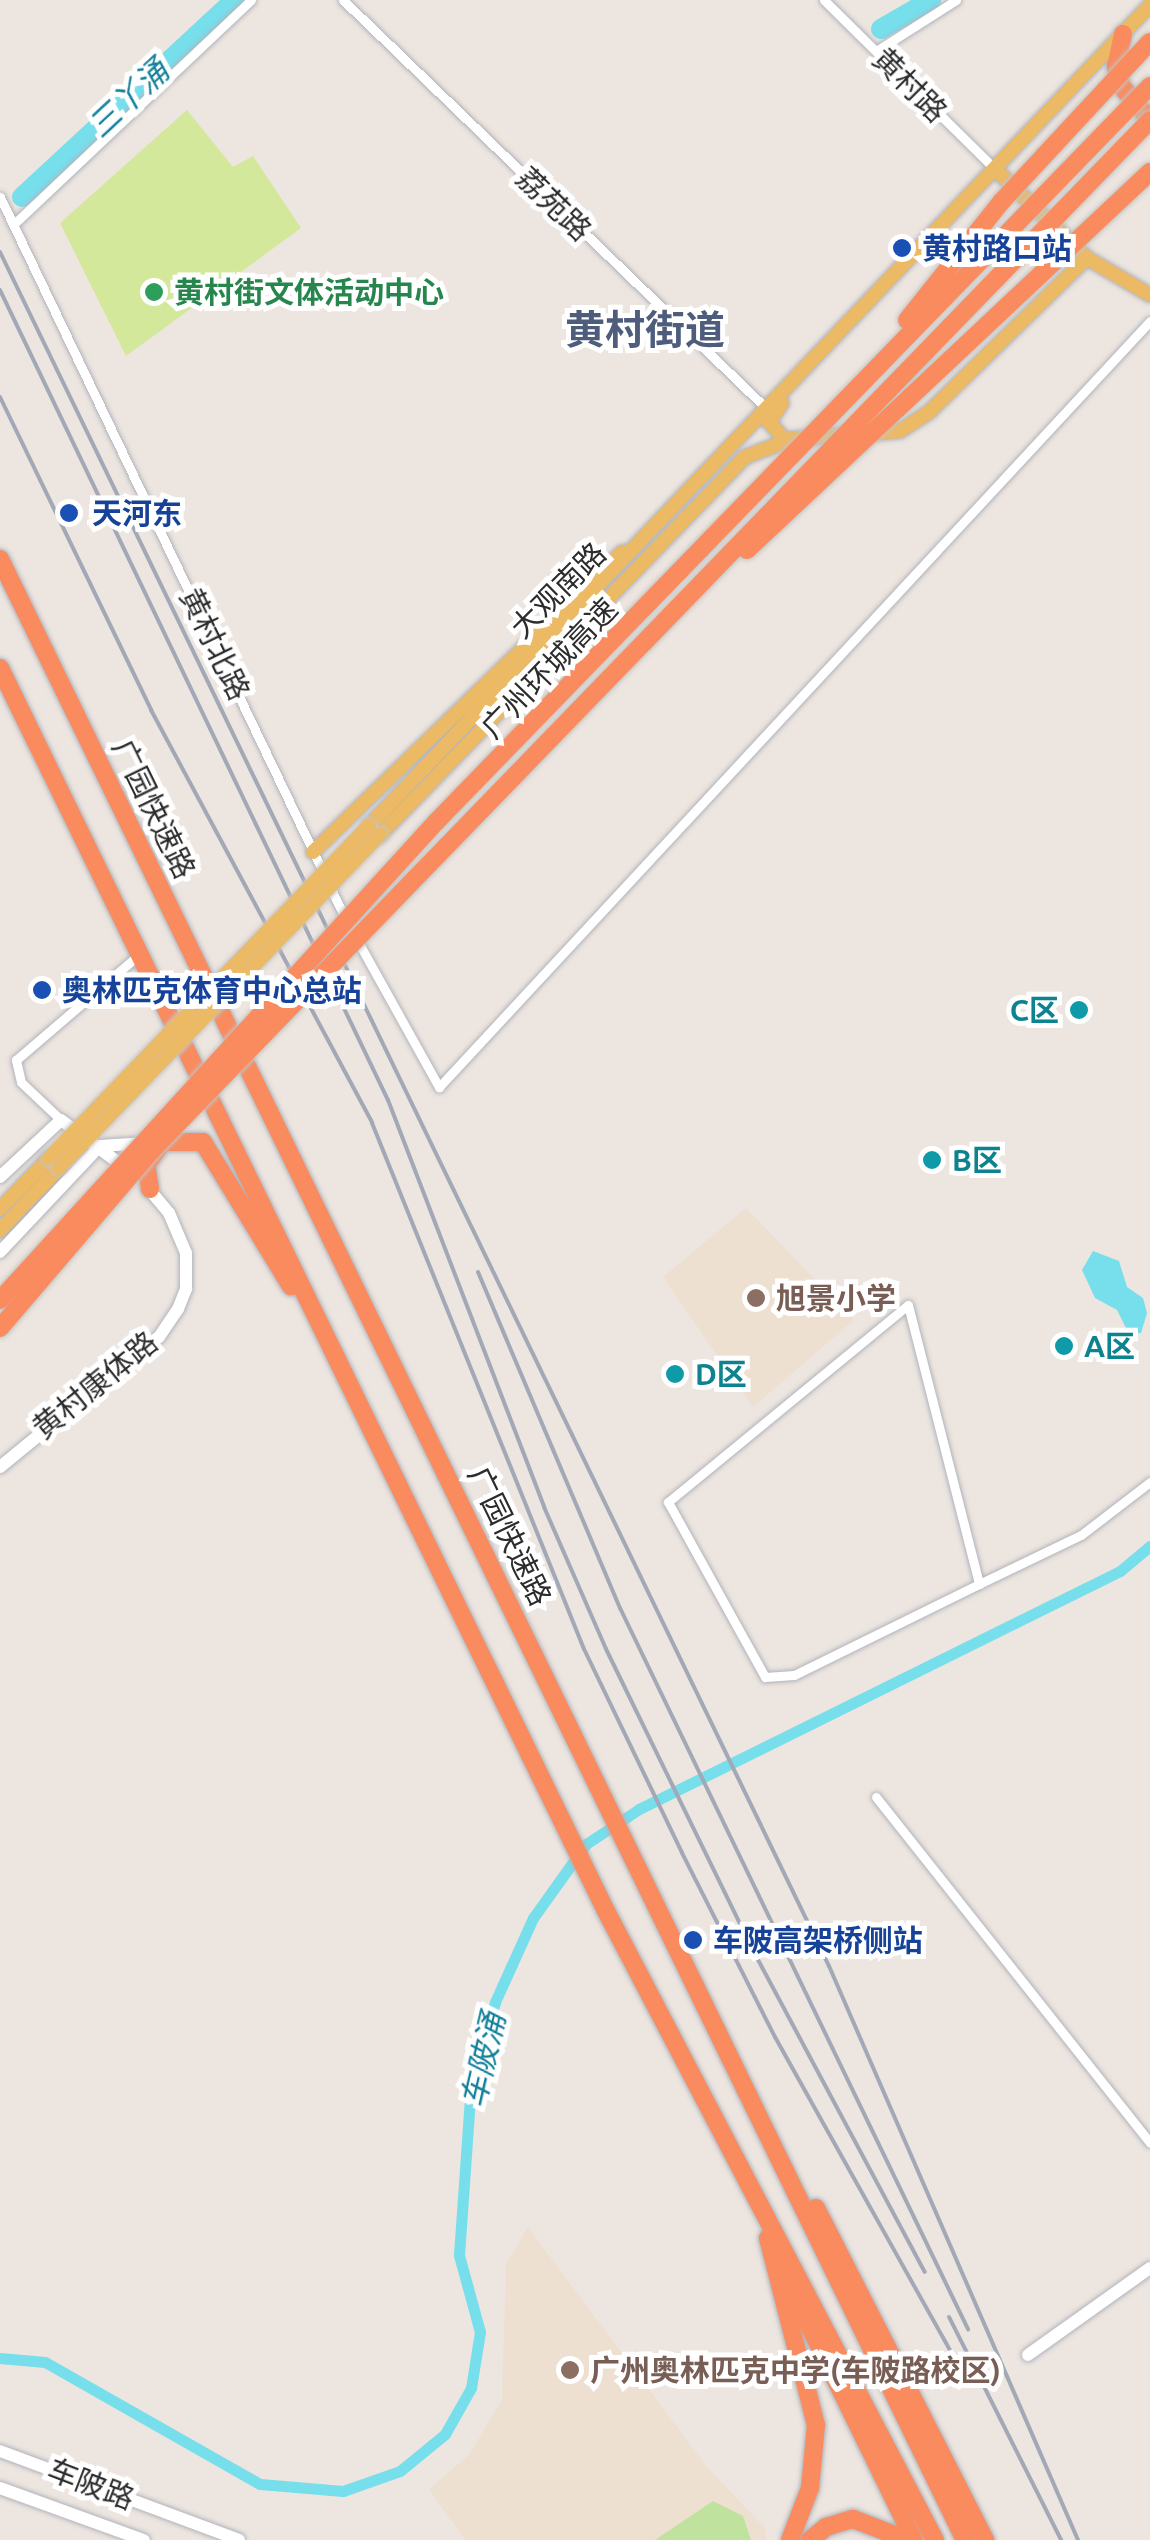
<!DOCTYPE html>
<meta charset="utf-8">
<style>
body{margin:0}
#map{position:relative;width:1150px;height:2540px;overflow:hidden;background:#ede5df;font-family:Ubuntu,"Noto Sans SC",sans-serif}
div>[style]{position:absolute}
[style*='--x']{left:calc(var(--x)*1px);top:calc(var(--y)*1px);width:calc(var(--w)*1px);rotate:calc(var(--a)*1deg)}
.education>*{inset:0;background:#eee0d0}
.green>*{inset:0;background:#bfe29e}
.pitch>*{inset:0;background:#d3e89a}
.water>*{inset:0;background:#77deeb}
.canal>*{height:11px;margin:-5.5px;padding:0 5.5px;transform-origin:5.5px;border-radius:5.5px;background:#77deeb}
.river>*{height:20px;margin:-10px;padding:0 10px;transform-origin:10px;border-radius:10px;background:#77deeb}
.roads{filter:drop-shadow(0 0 2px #b0b4bc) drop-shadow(0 0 2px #b0b4bc)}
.street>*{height:9px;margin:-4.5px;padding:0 4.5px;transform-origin:4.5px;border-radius:4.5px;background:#fff}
.secondary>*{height:12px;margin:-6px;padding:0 6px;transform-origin:6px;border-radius:6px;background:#fff}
.primary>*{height:14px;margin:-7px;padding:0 7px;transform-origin:7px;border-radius:7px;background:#ecb965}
.highway>*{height:18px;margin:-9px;padding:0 9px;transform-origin:9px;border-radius:9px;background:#f98b5f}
.rail>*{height:4px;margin:-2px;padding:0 2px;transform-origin:2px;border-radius:2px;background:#a2a8b6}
.bridges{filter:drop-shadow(0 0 2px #c4c4c4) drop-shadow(0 0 2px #c4c4c4)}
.primary-bridge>*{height:14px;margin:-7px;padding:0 7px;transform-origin:7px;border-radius:7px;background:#ecb965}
.highway-bridge>*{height:18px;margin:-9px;padding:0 9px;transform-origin:9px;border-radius:9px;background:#f98b5f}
.dots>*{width:28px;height:28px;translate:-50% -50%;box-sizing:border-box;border:5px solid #fff;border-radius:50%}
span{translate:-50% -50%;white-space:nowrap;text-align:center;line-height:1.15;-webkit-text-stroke:10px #fff;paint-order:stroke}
.street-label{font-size:30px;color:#2c2c2c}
.transit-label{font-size:30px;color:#164399;font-weight:700}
.left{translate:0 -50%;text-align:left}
.leisure-label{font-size:30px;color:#27864d;font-weight:700}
.culture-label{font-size:30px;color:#0d838f;font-weight:700}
.right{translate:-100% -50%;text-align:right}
.education-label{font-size:30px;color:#785e54;font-weight:700}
.water-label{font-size:32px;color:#12809b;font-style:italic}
.district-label{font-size:40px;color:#4e5d7c;font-weight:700}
</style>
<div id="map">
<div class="education">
<div style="clip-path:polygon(746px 1208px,854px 1320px,753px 1407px,663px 1277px)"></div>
<div style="clip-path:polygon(528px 2227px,706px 2466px,765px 2528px,766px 2540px,465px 2540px,429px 2489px,469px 2455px,502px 2400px,506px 2264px)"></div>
</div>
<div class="green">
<div style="clip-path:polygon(713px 2501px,743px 2516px,751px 2540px,655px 2540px)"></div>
</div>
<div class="pitch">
<div style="clip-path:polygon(187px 110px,233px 167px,253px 156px,301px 228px,126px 356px,60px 223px)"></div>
</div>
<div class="water">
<div style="clip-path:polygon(1093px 1251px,1119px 1261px,1127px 1287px,1143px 1298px,1147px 1313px,1141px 1333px,1129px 1334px,1117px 1310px,1095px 1298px,1082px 1270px)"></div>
</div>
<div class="canal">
<div style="--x:0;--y:2358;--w:45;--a:5.1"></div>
<div style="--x:45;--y:2362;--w:247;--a:29.6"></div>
<div style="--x:260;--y:2484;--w:83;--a:4.8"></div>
<div style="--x:343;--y:2491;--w:60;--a:-19.3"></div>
<div style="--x:400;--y:2471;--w:58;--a:-39.4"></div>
<div style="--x:445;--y:2434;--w:53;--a:-60.5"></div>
<div style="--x:471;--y:2388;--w:57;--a:-80.9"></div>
<div style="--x:480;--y:2332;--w:80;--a:-105.3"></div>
<div style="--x:459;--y:2255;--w:159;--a:-86"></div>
<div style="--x:470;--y:2096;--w:97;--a:-75.1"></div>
<div style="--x:495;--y:2002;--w:92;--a:-65.7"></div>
<div style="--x:533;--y:1918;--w:91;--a:-54.4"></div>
<div style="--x:586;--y:1844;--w:64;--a:-33.4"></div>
<div style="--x:639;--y:1809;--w:537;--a:-26.33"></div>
<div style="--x:1120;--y:1571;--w:39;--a:-40"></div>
</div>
<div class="river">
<div style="--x:881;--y:29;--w:58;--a:-30.1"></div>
<div style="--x:22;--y:197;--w:290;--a:-42.8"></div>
</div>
<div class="roads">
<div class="street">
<div style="--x:343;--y:0;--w:588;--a:43.97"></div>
<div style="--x:824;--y:0;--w:240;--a:44.7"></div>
<div style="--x:876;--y:51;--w:95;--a:-32.5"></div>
<div style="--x:0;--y:197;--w:802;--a:64.43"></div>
<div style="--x:14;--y:224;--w:326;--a:-43.4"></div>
<div style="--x:356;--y:938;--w:171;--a:60.9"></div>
<div style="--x:439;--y:1087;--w:1045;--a:-47.13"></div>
<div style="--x:61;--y:1120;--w:55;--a:-136.5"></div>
<div style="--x:21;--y:1082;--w:23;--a:-103"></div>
<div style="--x:16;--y:1060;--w:165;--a:-40.6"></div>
<div style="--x:908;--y:1305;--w:288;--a:75.7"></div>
<div style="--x:979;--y:1584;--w:206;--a:153.8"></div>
<div style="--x:794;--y:1675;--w:29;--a:176"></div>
<div style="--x:765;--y:1677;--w:200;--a:-119"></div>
<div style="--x:668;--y:1502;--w:310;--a:-39.4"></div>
<div style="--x:979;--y:1584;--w:113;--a:-25.7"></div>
<div style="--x:1081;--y:1535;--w:87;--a:-37.5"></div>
<div style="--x:876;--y:1797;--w:441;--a:51.6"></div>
</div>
<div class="secondary">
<div style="--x:0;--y:1177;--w:83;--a:-43.1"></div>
<div style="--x:61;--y:1120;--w:82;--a:36.6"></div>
<div style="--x:0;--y:1252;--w:146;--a:-46.7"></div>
<div style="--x:100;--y:1146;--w:47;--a:-3.7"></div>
<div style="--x:0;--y:1467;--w:205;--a:-39.3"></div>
<div style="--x:159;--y:1337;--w:34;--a:-56"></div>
<div style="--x:178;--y:1309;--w:22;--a:-68"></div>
<div style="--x:186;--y:1289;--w:36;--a:-90"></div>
<div style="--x:186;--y:1253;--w:43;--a:-113"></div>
<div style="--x:169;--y:1213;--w:35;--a:-130"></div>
<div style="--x:1028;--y:2355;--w:150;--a:-35.5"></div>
<div style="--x:0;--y:2451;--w:255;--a:20.4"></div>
<div style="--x:0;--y:2488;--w:153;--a:19.9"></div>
</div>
<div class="primary">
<div style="--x:995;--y:169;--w:128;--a:44.1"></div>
<div style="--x:1087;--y:258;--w:73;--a:30.4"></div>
<div style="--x:782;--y:403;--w:23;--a:124"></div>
<div style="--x:769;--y:422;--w:24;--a:48"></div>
<div style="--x:369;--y:826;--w:1133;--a:-46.43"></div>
<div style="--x:380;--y:835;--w:525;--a:-46"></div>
<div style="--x:745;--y:457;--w:50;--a:-21"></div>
<div style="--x:792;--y:439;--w:108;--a:-4.2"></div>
<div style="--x:900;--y:431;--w:35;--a:-33"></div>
<div style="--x:929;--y:412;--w:221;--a:-44.3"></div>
<div style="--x:313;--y:852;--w:431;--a:-44.1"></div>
<div style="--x:0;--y:1209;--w:71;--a:-46.1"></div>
<div style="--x:0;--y:1230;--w:86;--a:-46.4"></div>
</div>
<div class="highway">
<div style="--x:1123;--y:34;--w:34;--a:102"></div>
<div style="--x:1116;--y:67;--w:20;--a:75"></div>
<div style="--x:1121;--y:86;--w:45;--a:49.5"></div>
<div style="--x:0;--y:559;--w:2204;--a:64.03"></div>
<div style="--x:0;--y:668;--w:1383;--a:64.01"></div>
<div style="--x:606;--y:1911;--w:710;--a:62.39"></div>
<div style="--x:150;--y:1189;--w:24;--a:-99"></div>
<div style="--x:146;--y:1165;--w:29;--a:-54"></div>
<div style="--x:163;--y:1142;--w:40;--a:0"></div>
<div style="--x:203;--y:1142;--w:169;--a:58.6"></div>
<div style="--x:816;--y:2208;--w:373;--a:63"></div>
<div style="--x:768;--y:2238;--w:193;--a:75.6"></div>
<div style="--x:816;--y:2425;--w:63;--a:95.4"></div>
<div style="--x:810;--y:2488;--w:56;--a:111"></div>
<div style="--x:789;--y:2284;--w:285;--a:64"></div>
<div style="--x:810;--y:2540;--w:21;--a:-39"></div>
<div style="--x:826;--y:2527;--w:28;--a:-17"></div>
<div style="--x:853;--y:2519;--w:59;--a:20.9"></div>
</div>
</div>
<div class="rail">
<div style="--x:0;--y:252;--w:1904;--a:64.19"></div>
<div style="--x:829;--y:1966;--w:626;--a:66.55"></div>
<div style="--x:0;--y:290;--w:898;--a:64.41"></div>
<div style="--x:388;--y:1100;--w:436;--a:69"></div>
<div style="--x:544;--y:1507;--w:155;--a:66.4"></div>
<div style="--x:606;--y:1649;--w:342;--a:64"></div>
<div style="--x:756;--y:1956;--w:358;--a:61.9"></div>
<div style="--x:0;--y:397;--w:348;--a:64.2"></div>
<div style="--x:151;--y:710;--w:468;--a:61.8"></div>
<div style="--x:372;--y:1123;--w:567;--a:68.05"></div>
<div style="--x:584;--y:1649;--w:226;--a:64.3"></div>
<div style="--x:682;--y:1853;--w:206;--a:63.2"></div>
<div style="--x:775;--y:2037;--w:383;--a:60.8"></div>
<div style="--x:478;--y:1272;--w:365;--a:67.1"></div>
<div style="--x:620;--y:1608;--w:801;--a:64.24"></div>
<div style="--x:949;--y:2317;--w:250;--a:63.3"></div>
</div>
<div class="bridges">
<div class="primary-bridge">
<div style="--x:49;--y:1158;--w:461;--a:-46.1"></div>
<div style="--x:59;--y:1168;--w:463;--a:-46.1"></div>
</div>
<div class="highway-bridge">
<div style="--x:907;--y:320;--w:152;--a:-51.4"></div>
<div style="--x:1002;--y:201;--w:217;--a:-47.1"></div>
<div style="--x:747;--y:550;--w:553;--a:-43.17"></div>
<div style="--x:0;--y:1300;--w:648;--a:-47.63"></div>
<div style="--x:437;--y:821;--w:1024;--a:-45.87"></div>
<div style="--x:0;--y:1328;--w:235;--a:-49.5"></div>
<div style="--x:153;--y:1149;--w:1433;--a:-45.9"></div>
</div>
</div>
<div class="dots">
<div style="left:902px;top:248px;background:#1a4fb4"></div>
<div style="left:154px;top:292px;background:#2e9e5b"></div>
<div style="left:69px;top:513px;background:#1a4fb4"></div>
<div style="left:42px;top:990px;background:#1a4fb4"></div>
<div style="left:1079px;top:1010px;background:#0f9aa8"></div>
<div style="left:932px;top:1160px;background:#0f9aa8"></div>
<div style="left:756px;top:1298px;background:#8d6e63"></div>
<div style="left:1064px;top:1346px;background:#0f9aa8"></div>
<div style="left:675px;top:1374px;background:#0f9aa8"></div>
<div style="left:693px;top:1940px;background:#1a4fb4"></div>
<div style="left:570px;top:2370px;background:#8d6e63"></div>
</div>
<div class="street-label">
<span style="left:910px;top:85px;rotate:45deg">黄村路</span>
<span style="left:554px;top:204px;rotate:44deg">荔苑路</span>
<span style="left:558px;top:590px;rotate:-45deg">大观南路</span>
<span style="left:215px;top:644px;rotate:64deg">黄村北路</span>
<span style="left:549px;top:668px;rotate:-46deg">广州环城高速</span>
<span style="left:154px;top:809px;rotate:64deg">广园快速路</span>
<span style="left:95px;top:1385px;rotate:-39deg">黄村康体路</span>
<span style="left:510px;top:1536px;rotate:64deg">广园快速路</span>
<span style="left:91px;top:2484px;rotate:21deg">车陂路</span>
</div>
<div class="transit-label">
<span class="left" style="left:922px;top:248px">黄村路口站</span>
<span class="left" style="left:92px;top:513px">天河东</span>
<span class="left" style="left:62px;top:990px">奥林匹克体育中心总站</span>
<span class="left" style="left:713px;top:1940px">车陂高架桥侧站</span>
</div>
<div class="leisure-label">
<span class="left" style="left:174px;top:292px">黄村街文体活动中心</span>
</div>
<div class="culture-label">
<span class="right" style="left:1059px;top:1010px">C区</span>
<span class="left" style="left:952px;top:1160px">B区</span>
<span class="left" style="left:1084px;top:1346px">A区</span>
<span class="left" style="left:695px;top:1374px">D区</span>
</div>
<div class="education-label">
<span class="left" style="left:776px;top:1298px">旭景小学</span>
<span class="left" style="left:590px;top:2370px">广州奥林匹克中学(车陂路校区)</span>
</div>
<div class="water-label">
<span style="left:128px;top:98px;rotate:-43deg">三丫涌</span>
<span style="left:483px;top:2060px;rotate:-77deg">车陂涌</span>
</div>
<div class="district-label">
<span style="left:645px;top:330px">黄村街道</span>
</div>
</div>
